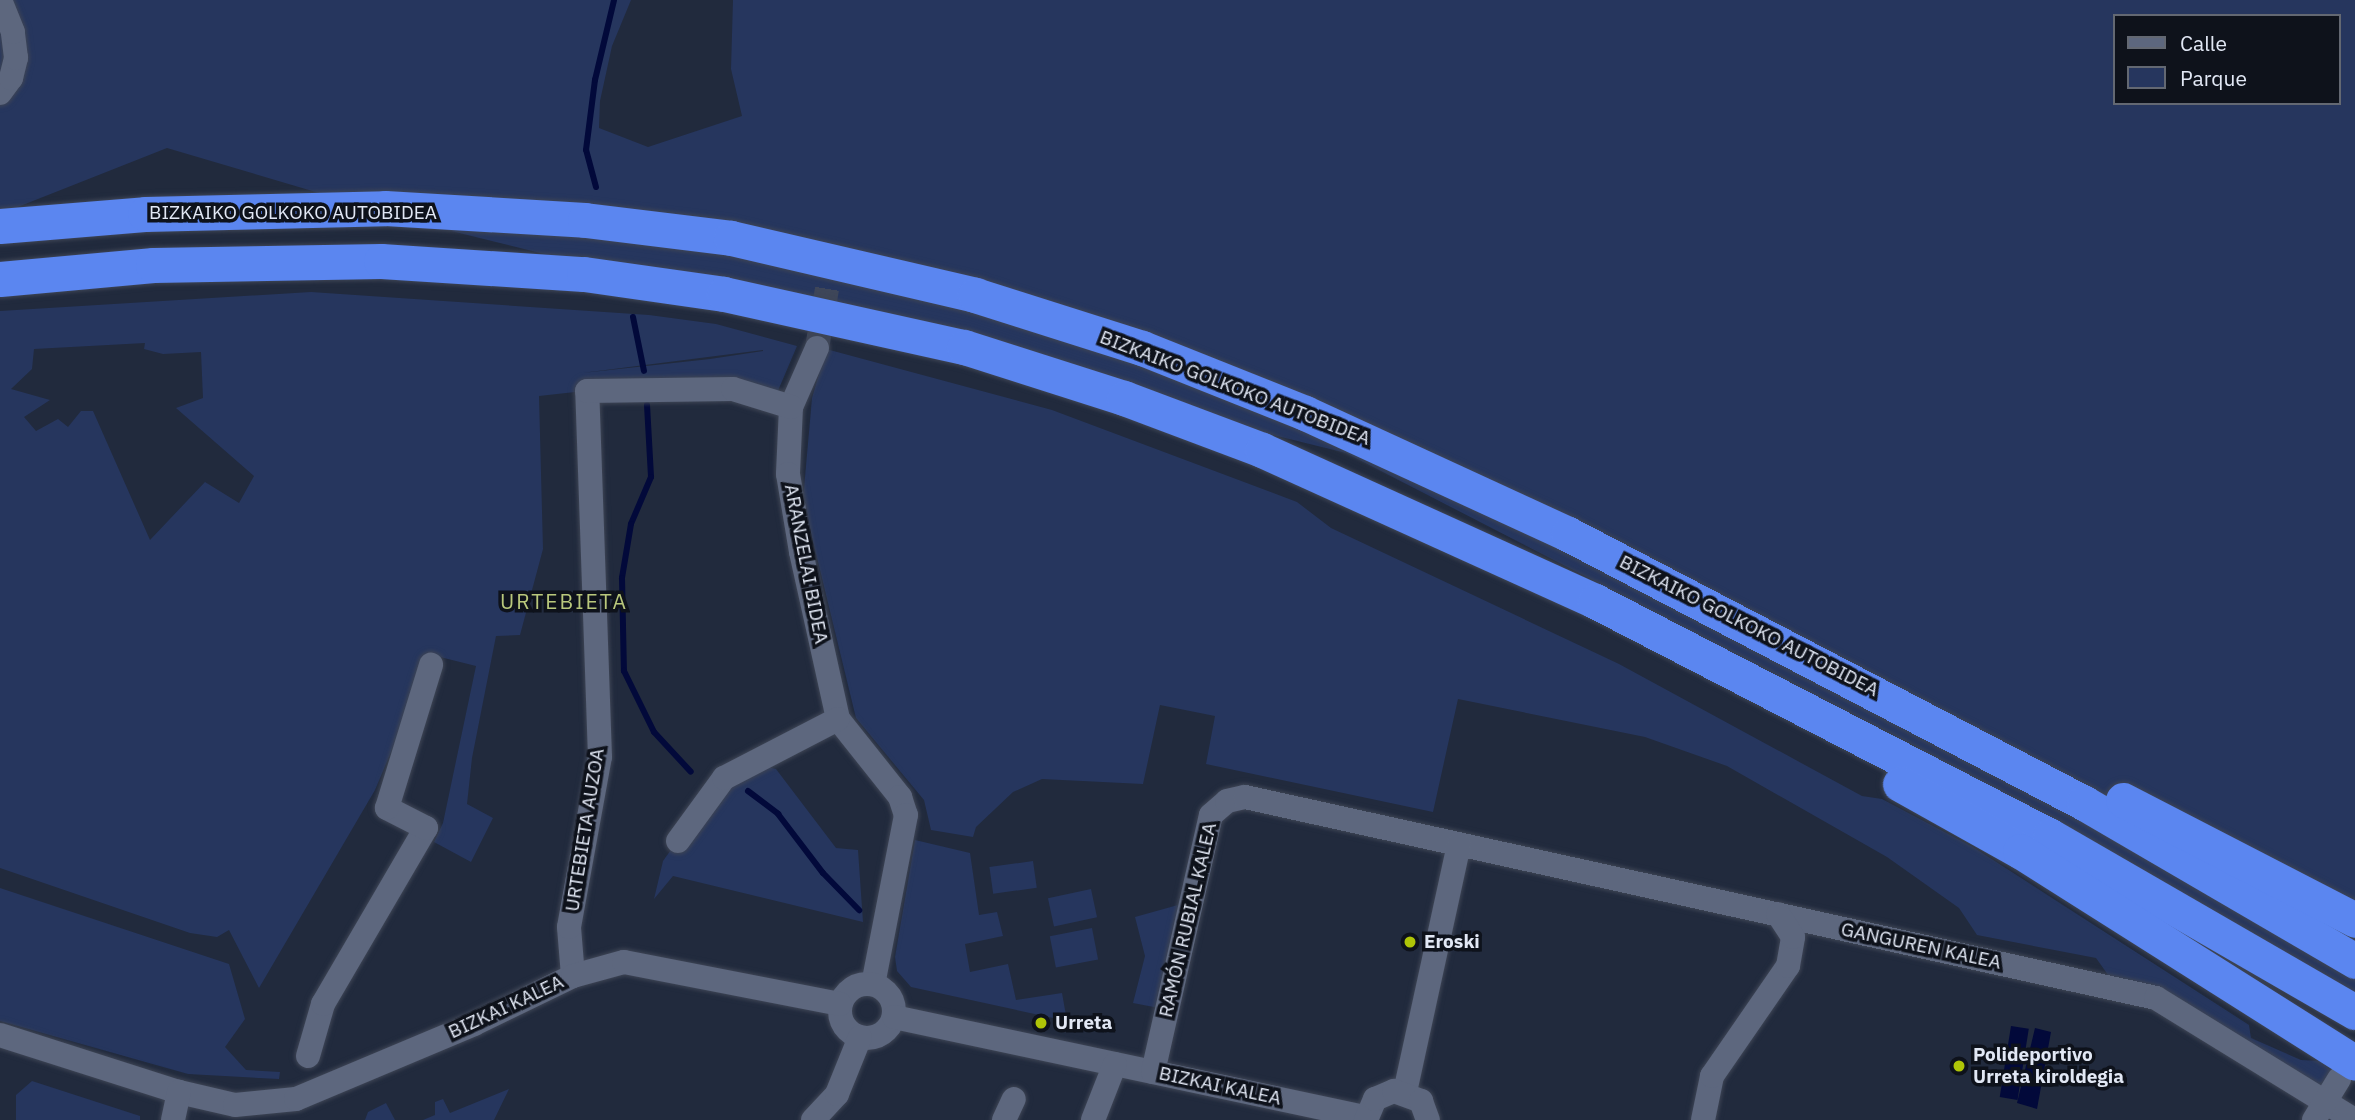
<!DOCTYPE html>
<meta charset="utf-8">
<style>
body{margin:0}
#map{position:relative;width:2355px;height:1120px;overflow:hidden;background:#212a3d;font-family:"IBM Plex Sans",sans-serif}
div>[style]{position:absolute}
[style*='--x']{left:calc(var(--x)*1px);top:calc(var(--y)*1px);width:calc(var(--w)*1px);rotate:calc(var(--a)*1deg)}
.green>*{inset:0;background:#26365e;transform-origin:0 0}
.water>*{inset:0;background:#02093a;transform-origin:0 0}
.stream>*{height:6px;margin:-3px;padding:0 3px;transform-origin:3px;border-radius:3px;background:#02093a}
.minor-tunnel>*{height:24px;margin-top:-12px;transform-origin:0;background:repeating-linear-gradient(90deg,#3e4659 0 24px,transparent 0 36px)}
.roads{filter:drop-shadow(0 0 2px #3e4555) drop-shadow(0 0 2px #3e4555)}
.minor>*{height:24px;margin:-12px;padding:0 12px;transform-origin:12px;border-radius:12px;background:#5d677e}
.minor>.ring{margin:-12px;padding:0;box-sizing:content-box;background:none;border:24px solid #5d677e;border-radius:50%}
.highway>*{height:35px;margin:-17.5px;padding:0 17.5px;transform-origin:17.5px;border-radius:17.5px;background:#5b86f0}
.dots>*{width:19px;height:19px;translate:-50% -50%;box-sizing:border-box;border:4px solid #0e121b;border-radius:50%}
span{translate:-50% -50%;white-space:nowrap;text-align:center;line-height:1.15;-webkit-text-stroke:7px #0e121b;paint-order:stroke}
.street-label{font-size:19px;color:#e2e8f5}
.poi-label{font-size:19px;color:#e2e8f5;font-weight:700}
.left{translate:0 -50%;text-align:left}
.neighbourhood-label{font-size:21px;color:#b9c87c;letter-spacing:2px}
.legend{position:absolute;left:2113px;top:14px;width:228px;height:91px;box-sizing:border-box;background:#0e121b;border:2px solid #636872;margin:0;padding:9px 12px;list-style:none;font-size:21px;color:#e2e8f5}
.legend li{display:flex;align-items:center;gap:14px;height:35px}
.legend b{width:35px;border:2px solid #636872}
</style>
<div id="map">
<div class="green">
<div style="clip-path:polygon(evenodd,0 0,631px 0,612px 46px,600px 101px,599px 128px,648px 147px,742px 116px,731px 69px,733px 0,2355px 0,2355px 1001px,1913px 745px,1346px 453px,427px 225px,167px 148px,0 214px,0 0,2115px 16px,2339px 16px,2339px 103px,2115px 103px,2115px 16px)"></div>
<div style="clip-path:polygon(evenodd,311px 292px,649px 315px,716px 324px,797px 346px,777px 393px,584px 391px,539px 396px,543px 549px,520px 635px,496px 636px,472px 758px,467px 804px,493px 818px,471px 862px,434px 842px,443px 823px,476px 666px,432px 655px,375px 790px,259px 988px,229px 930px,217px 937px,190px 933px,0 868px,0 311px,311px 292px,145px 343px,144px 349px,163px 354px,201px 352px,203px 398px,176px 408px,254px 476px,239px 503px,205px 482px,150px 540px,93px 411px,81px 411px,68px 427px,58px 419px,36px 431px,24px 417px,50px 400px,11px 389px,32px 369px,34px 349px,145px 343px,311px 292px,763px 351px,710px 359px,582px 373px,763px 350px,763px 351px)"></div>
<div style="clip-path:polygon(826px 349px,1052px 410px,1297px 502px,1331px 528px,1619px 664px,1862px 796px,1882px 799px,1973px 847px,2249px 1025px,2251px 1038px,2301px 1060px,2321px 1061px,2339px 1079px,2326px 1100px,2118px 989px,2096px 958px,1977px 935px,1959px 908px,1887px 857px,1727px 766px,1645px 737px,1458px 699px,1433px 812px,1206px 764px,1215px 716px,1160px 705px,1143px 784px,1042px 779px,1013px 792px,976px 827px,973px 837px,931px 830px,924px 800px,856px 718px,803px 500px,812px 398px)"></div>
<div style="clip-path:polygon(750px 763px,776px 769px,836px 848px,858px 850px,863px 922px,673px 876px,654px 899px,663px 861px,715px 788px)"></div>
<div style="clip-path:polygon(915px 840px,970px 853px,979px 915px,997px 912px,1003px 936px,965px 944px,970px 972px,1008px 964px,1016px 1000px,1062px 993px,1067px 1021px,911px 987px,897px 971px,895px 957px)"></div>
<div style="left:1033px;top:861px;width:27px;height:44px;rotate:82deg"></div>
<div style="clip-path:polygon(0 888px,229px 964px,245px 1019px,225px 1047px,246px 1070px,280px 1072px,279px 1079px,188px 1074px,0 1021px)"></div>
<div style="left:1091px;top:889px;width:29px;height:44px;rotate:78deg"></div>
<div style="clip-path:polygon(1178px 905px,1180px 922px,1159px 1008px,1133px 1003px,1145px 956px,1135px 917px)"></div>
<div style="left:1092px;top:928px;width:32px;height:43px;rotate:79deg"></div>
<div style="clip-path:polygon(32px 1081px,140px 1116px,140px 1120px,16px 1120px,16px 1095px)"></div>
<div style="clip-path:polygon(509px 1089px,494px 1120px,423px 1120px,435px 1115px,435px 1102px,443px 1099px,450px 1113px)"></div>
<div style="clip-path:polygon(386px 1103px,395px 1120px,365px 1120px,368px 1112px)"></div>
</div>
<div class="water">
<div style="left:2011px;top:1026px;width:18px;height:72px;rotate:9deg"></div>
<div style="clip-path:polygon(2035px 1028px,2051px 1032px,2037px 1109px,2017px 1103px)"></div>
</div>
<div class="stream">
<div style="--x:596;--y:187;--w:38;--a:-105"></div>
<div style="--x:586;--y:150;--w:71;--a:-82.7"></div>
<div style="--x:595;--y:80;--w:82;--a:-76.6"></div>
<div style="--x:633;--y:317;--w:55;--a:78.5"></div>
<div style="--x:647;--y:405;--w:72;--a:86.8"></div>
<div style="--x:651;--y:477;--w:51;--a:113.1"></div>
<div style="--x:631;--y:524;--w:55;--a:99.5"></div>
<div style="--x:622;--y:578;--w:93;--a:88.8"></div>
<div style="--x:624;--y:671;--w:68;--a:63.8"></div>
<div style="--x:654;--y:732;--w:54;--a:47.2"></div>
<div style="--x:748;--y:791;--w:38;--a:37"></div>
<div style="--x:778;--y:814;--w:74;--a:52.7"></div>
<div style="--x:823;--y:873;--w:52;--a:45.8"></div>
</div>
<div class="minor-tunnel">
<div style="--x:817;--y:348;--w:96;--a:-80.4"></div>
</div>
<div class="roads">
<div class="minor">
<div style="--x:0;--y:93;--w:19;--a:-54"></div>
<div style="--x:11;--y:78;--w:21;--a:-76"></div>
<div style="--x:16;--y:58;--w:26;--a:-97"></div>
<div style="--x:13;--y:32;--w:35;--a:-112"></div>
<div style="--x:817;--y:348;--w:64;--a:113.8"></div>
<div style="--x:791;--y:407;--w:67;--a:92.6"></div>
<div style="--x:788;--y:474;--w:79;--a:80.5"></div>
<div style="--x:801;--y:552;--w:171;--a:77.5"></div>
<div style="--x:838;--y:719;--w:100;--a:51.5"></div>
<div style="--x:900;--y:797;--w:19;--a:72"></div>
<div style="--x:906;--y:815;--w:172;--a:101"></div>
<div style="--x:678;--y:841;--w:78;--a:-53.9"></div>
<div style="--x:724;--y:778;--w:128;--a:-27.4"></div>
<div style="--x:573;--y:976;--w:49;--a:-94.7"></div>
<div style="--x:569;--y:927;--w:173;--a:-79.7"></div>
<div style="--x:600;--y:757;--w:366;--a:-92"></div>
<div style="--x:587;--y:391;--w:146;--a:-0.8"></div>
<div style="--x:733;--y:389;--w:61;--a:17.2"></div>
<div class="ring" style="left:840px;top:984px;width:30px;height:30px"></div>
<div style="--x:894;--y:1017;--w:482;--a:12"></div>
<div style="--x:0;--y:1035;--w:188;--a:17.7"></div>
<div style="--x:179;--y:1092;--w:57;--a:13.1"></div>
<div style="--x:235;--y:1105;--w:61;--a:-5.6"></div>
<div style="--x:296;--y:1099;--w:193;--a:-22.8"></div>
<div style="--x:474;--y:1024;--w:110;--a:-25.9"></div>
<div style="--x:573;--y:976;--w:53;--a:-15.4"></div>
<div style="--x:624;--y:962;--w:220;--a:11"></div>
<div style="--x:308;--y:1056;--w:54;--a:-73.9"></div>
<div style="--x:323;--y:1004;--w:204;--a:-59.7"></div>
<div style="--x:426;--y:828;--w:44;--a:-152.9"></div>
<div style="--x:387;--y:808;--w:150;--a:-72.9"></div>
<div style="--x:1153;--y:1072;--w:263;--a:-77.3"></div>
<div style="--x:1211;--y:815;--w:21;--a:-41"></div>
<div style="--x:1227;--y:801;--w:18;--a:-13"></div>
<div style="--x:1245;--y:797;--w:933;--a:12.44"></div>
<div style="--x:2156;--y:998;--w:233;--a:31.6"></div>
<div style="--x:1405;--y:1092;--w:253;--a:-77.7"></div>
<div style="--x:173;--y:1120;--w:29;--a:-78"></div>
<div style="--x:813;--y:1120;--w:35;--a:-47"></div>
<div style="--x:837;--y:1094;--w:61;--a:-68"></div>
<div style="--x:1004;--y:1120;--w:23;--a:-65"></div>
<div style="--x:1093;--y:1120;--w:60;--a:-68.6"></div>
<div style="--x:1366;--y:1120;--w:23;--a:-67"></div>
<div style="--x:1375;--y:1099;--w:21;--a:-23"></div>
<div style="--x:1394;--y:1091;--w:29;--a:20"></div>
<div style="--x:1421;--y:1101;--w:20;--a:70"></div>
<div style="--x:1703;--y:1120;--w:45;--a:-78.4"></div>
<div style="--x:1712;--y:1076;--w:134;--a:-55.4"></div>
<div style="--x:1788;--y:966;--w:29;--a:-80"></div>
<div style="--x:1793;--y:937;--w:27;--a:-123"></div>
<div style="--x:2314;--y:1120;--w:48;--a:-58.6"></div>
</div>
<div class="highway">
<div style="--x:0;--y:226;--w:145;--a:-4.7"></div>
<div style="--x:145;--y:214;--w:240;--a:-1.4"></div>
<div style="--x:385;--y:208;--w:200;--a:3.4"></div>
<div style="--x:585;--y:220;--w:147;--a:7"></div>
<div style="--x:731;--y:238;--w:251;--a:13.1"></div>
<div style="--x:975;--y:295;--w:175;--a:17.6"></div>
<div style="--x:1142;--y:348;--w:175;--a:21.7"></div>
<div style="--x:1305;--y:413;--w:289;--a:24.7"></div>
<div style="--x:1568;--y:534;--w:582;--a:27.53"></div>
<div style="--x:2084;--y:803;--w:314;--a:30.2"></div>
<div style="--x:0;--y:279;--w:154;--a:-5.2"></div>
<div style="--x:153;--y:265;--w:228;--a:-1"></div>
<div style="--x:381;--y:261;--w:203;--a:3.7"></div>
<div style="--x:584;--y:274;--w:141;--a:8.1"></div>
<div style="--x:724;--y:294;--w:246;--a:12.5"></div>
<div style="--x:964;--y:347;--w:168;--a:17.7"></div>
<div style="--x:1124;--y:398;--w:147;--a:20.6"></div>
<div style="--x:1262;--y:450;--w:366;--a:24.4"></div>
<div style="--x:1595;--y:601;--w:512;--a:27.32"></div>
<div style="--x:2050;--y:836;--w:352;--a:30"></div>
<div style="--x:1900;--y:784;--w:137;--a:29.2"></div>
<div style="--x:2020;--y:851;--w:396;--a:32.3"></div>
<div style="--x:2123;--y:800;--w:261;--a:27.3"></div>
</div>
</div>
<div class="dots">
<div style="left:1410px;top:942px;background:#afc507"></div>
<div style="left:1041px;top:1023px;background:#afc507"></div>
<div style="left:1959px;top:1066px;background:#afc507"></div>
</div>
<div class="street-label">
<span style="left:293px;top:213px">BIZKAIKO GOLKOKO AUTOBIDEA</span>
<span style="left:1235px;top:388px;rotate:21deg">BIZKAIKO GOLKOKO AUTOBIDEA</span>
<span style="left:806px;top:564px;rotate:79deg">ARANZELAI BIDEA</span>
<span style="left:1749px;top:626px;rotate:27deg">BIZKAIKO GOLKOKO AUTOBIDEA</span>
<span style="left:585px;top:830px;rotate:-81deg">URTEBIETA AUZOA</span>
<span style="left:1188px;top:920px;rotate:-77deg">RAMÓN RUBIAL KALEA</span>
<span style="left:1921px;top:946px;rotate:12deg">GANGUREN KALEA</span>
<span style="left:506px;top:1007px;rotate:-25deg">BIZKAI KALEA</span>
<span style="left:1220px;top:1086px;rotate:12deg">BIZKAI KALEA</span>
</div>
<div class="poi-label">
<span class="left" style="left:1424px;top:942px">Eroski</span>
<span class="left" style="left:1055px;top:1023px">Urreta</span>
<span class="left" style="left:1973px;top:1066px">Polideportivo<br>Urreta kiroldegia</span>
</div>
<div class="neighbourhood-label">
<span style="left:564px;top:601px">URTEBIETA</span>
</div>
<ul class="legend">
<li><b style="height:9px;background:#5d677e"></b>Calle</li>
<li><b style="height:19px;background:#26365e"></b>Parque</li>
</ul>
</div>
